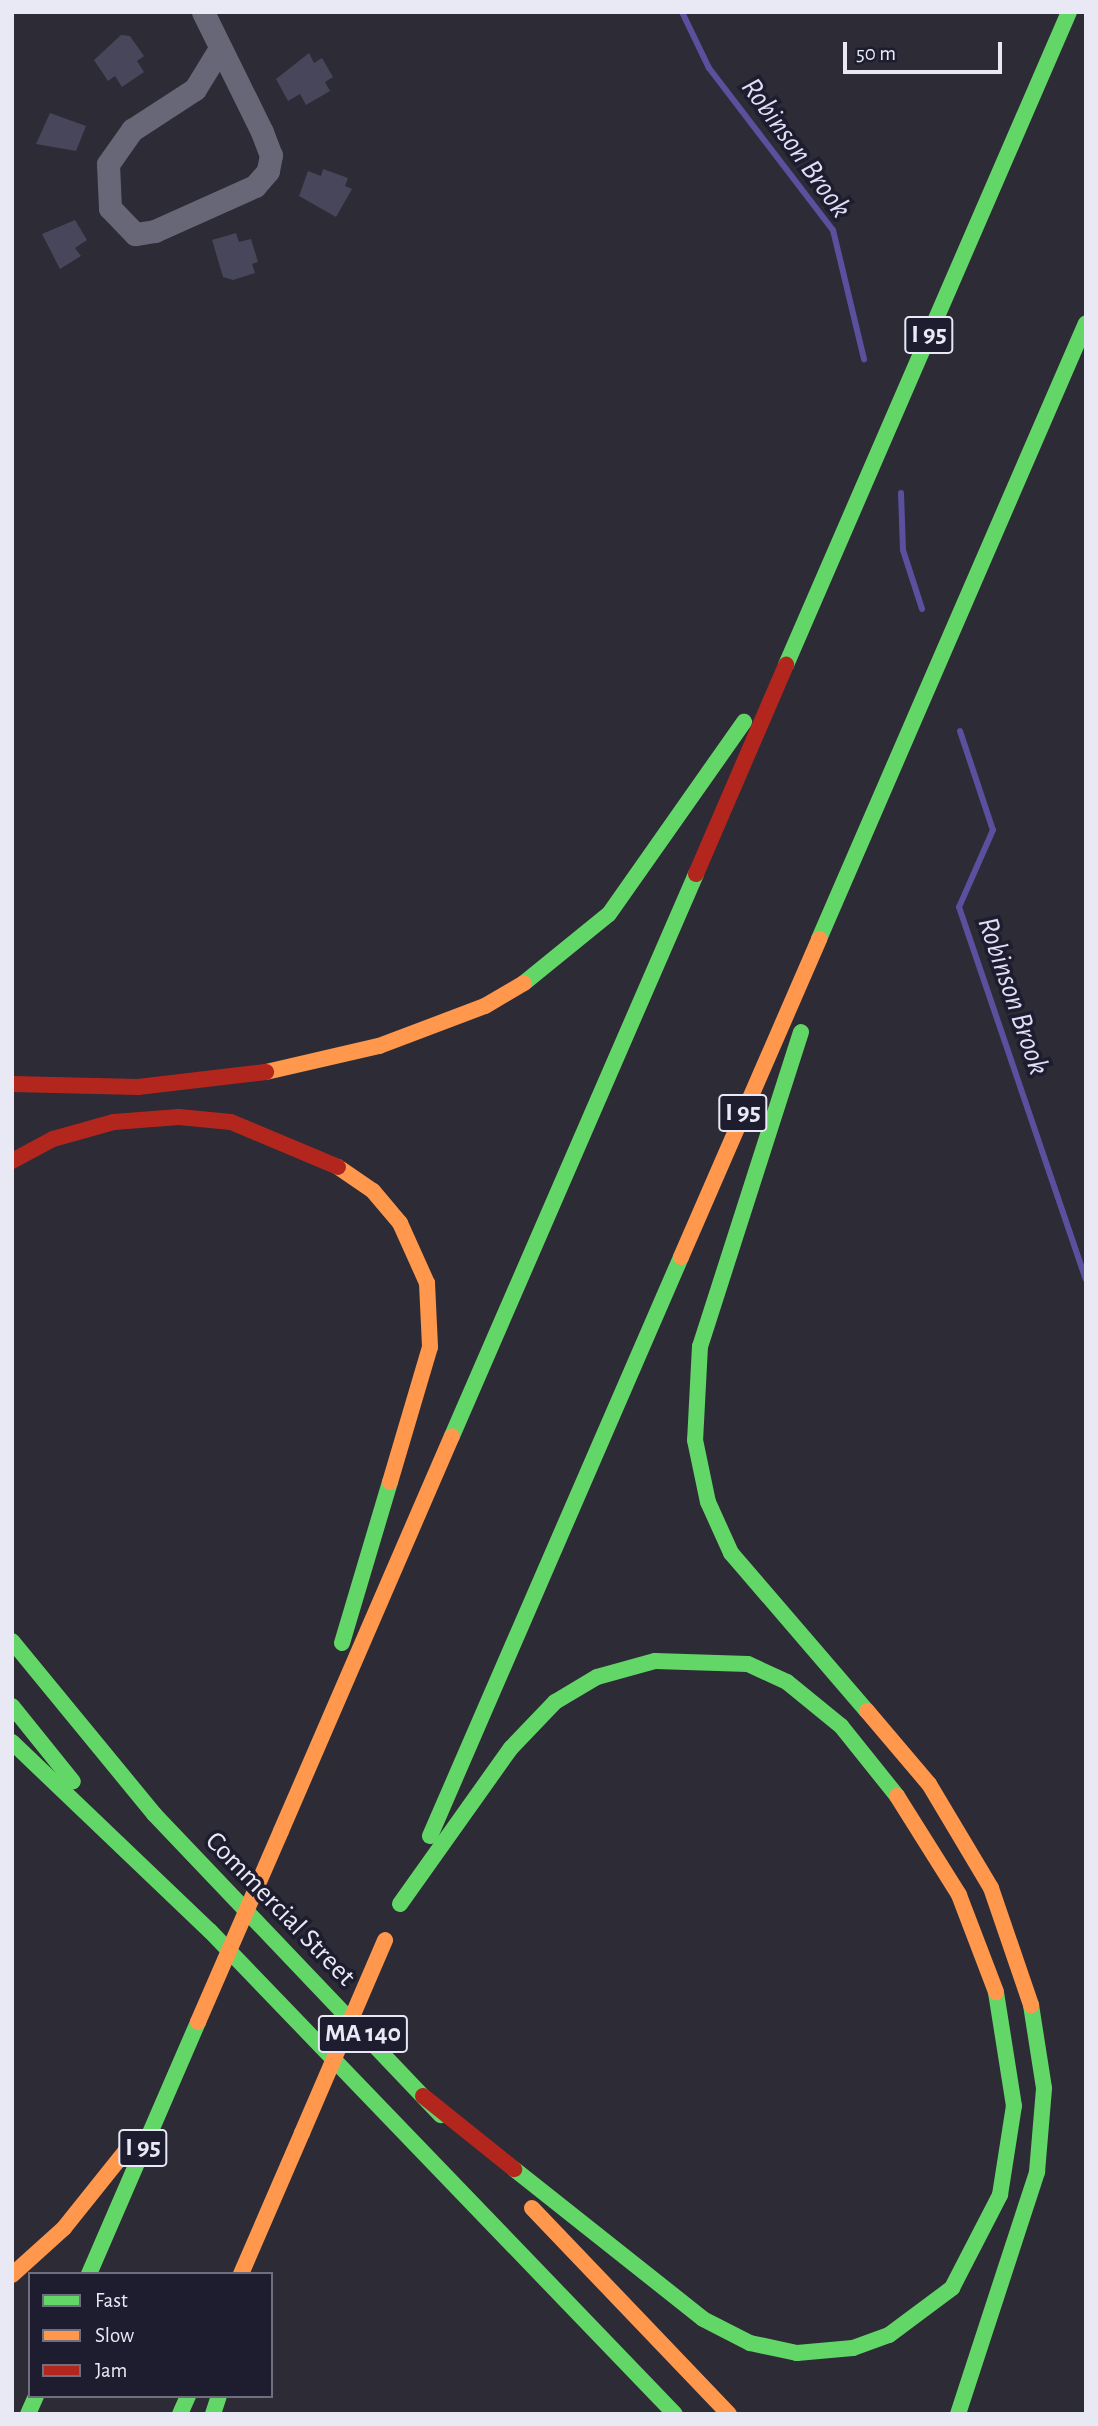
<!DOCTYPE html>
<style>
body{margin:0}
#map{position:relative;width:1098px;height:2426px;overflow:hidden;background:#2c2b36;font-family:"Alegreya Sans",sans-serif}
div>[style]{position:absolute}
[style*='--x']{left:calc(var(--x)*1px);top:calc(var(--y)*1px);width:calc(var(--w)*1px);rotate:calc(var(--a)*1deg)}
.stream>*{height:6px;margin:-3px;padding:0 3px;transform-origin:3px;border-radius:3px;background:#5a509e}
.building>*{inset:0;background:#48465a}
.street>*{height:23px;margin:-11.5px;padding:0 11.5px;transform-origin:11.5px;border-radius:11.5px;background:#686778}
.fast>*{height:16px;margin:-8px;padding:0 8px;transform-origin:8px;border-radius:8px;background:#63d668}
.slow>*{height:16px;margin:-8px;padding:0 8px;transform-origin:8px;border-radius:8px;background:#ff974d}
.jam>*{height:16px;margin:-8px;padding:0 8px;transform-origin:8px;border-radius:8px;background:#b3261e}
.slow-bridge>*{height:16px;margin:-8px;padding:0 8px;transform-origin:8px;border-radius:8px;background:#ff974d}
span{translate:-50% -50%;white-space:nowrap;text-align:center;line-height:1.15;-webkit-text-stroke:7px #1e1d2f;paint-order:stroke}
.shield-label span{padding:2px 5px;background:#1e1d2f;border:2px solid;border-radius:5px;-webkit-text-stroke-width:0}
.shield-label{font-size:26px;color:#e9e9f6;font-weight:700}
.street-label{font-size:28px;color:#e9e9f6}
.water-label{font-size:30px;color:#dfdef6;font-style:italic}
.frame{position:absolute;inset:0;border:14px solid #e9e9f6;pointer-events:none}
.legend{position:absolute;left:28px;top:2272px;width:245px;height:126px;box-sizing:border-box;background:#1e1d2f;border:2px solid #6f6f7f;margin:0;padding:9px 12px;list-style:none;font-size:21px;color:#e9e9f6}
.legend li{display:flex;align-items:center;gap:14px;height:35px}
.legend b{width:35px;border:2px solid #6f6f7f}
.scale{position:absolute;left:843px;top:42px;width:159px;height:32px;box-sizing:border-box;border:4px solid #e9e9f6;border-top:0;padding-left:9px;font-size:21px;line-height:24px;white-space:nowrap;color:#e9e9f6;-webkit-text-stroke:5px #1e1d2f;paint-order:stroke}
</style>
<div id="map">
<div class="stream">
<div style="--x:682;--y:12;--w:62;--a:64.3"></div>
<div style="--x:709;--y:68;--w:204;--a:52.6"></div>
<div style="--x:833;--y:230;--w:133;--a:76.5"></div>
<div style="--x:901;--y:493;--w:57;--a:88"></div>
<div style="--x:903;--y:550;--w:62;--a:72.1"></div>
<div style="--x:960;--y:731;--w:104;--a:71.6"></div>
<div style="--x:993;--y:830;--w:84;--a:113.8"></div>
<div style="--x:959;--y:907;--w:393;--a:71.2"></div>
</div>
<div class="building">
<div style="clip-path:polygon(121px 35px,130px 36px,144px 56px,137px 61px,144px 72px,122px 87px,115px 76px,108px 81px,94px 60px)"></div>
<div style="clip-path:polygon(309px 53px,314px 63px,322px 58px,333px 77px,325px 82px,330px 91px,306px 105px,300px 94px,288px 101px,276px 79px)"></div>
<div style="clip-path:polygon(50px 113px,86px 126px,76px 151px,36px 144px)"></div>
<div style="clip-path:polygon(323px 169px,348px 178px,345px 186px,352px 189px,336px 217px,299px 196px,308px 171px,321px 176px)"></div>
<div style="clip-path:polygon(75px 220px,87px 240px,75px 248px,81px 256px,60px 269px,42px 234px)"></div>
<div style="clip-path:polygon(236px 233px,239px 242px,251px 239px,258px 262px,252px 264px,255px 273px,233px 280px,223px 277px,212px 240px)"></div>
</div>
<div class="street">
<div style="--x:203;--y:12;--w:134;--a:63.8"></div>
<div style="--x:262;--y:132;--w:25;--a:69"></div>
<div style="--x:271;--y:155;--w:16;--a:101"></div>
<div style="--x:268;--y:171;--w:20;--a:131"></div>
<div style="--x:255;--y:186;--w:110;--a:155.8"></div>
<div style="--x:155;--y:231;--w:20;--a:171"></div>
<div style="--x:135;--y:234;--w:36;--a:-134"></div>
<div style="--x:110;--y:208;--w:44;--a:-92.6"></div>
<div style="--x:108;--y:164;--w:42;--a:-54.8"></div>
<div style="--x:132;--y:130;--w:75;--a:-33.1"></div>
<div style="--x:195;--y:89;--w:46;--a:-58.4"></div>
</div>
<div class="fast">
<div style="--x:786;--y:665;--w:712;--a:-66.57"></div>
<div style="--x:819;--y:939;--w:671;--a:-66.57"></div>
<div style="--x:524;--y:983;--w:109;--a:-39.1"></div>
<div style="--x:609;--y:914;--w:235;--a:-54.9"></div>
<div style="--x:801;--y:1032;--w:330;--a:107.8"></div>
<div style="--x:700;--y:1346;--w:94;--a:93"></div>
<div style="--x:695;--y:1440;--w:63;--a:78.2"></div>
<div style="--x:708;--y:1502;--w:56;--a:65.7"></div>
<div style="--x:731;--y:1553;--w:208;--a:49.3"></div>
<div style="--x:452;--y:1436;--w:613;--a:-66.53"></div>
<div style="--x:12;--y:1641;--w:224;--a:50.6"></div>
<div style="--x:154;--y:1814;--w:416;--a:46.4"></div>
<div style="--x:342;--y:1643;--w:168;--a:-73.4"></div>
<div style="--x:12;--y:1706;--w:97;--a:51.2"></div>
<div style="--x:12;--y:1742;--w:274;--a:43.7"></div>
<div style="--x:210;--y:1931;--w:670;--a:46.09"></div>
<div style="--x:430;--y:1836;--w:631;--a:-66.56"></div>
<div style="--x:400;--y:1904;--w:191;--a:-54.6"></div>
<div style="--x:511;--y:1748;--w:64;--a:-46.3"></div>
<div style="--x:555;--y:1702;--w:49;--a:-30.8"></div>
<div style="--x:597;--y:1677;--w:60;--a:-15.4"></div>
<div style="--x:655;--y:1661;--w:93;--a:1.8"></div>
<div style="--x:748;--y:1664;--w:43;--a:24.8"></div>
<div style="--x:787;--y:1682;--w:70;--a:39.2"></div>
<div style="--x:841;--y:1726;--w:90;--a:51.3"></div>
<div style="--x:514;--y:2169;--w:241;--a:38.4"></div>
<div style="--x:703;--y:2319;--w:53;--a:27.1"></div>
<div style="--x:750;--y:2343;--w:48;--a:12"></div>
<div style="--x:797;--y:2353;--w:56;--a:-5.1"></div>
<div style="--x:853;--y:2348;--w:38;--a:-20"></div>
<div style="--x:889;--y:2335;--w:79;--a:-36.7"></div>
<div style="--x:952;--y:2288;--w:105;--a:-62.7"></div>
<div style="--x:1000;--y:2195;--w:90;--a:-81.1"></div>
<div style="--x:1014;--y:2106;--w:115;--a:-99"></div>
<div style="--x:89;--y:2274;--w:275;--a:-66.6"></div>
<div style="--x:28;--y:2414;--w:20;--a:-66"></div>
<div style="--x:180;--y:2414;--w:20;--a:-66"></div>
<div style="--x:213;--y:2414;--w:19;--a:-72"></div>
<div style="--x:958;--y:2414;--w:255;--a:-71.9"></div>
<div style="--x:1037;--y:2172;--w:84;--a:-85.2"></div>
<div style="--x:1044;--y:2088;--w:84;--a:-98.9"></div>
</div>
<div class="slow">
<div style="--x:266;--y:1072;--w:116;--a:-13"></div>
<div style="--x:379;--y:1046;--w:113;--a:-20.7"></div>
<div style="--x:485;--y:1006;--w:45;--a:-30.5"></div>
<div style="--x:338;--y:1167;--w:42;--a:34.4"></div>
<div style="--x:373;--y:1191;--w:42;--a:49.8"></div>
<div style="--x:400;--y:1223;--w:66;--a:65.8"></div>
<div style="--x:427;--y:1283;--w:64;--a:87.3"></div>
<div style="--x:430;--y:1347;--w:141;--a:106.5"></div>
<div style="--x:681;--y:1257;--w:347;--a:-66.5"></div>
<div style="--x:867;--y:1711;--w:96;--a:49.7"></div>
<div style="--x:929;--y:1784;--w:121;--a:59.2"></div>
<div style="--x:991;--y:1888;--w:124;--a:71.1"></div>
<div style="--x:897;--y:1796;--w:117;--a:57.9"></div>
<div style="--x:959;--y:1895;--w:104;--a:69.1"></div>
<div style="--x:281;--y:1831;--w:430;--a:-66.6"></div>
<div style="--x:532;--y:2208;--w:285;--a:46.3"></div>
<div style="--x:241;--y:2274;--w:154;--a:-66.6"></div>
<div style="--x:12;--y:2275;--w:70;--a:-42.1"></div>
<div style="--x:64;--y:2228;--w:104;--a:-51.3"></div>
</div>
<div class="jam">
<div style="--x:696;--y:874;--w:228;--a:-66.7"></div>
<div style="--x:12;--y:1084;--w:126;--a:1.4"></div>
<div style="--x:138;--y:1087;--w:129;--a:-6.7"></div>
<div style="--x:12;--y:1161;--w:47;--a:-28.2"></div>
<div style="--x:53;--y:1139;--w:63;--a:-15.6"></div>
<div style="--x:114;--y:1122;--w:65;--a:-4.4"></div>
<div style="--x:179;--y:1117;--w:52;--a:5.5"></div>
<div style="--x:231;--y:1122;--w:116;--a:22.8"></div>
<div style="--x:423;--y:2096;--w:117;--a:38.7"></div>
</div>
<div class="slow-bridge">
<div style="--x:198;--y:2022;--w:208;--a:-66.5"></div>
<div style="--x:302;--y:2133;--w:210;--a:-66.7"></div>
</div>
<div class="shield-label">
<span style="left:929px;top:335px">I 95</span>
<span style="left:743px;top:1113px">I 95</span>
<span style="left:363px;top:2034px">MA 140</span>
<span style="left:143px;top:2148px">I 95</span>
</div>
<div class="street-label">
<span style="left:280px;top:1909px;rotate:46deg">Commercial Street</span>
</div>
<div class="water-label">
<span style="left:796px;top:148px;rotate:54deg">Robinson Brook</span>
<span style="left:1013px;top:996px;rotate:71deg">Robinson Brook</span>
</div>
<div class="frame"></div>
<ul class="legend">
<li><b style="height:9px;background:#63d668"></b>Fast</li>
<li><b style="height:9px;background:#ff974d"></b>Slow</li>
<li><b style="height:9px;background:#b3261e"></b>Jam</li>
</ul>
<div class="scale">50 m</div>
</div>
